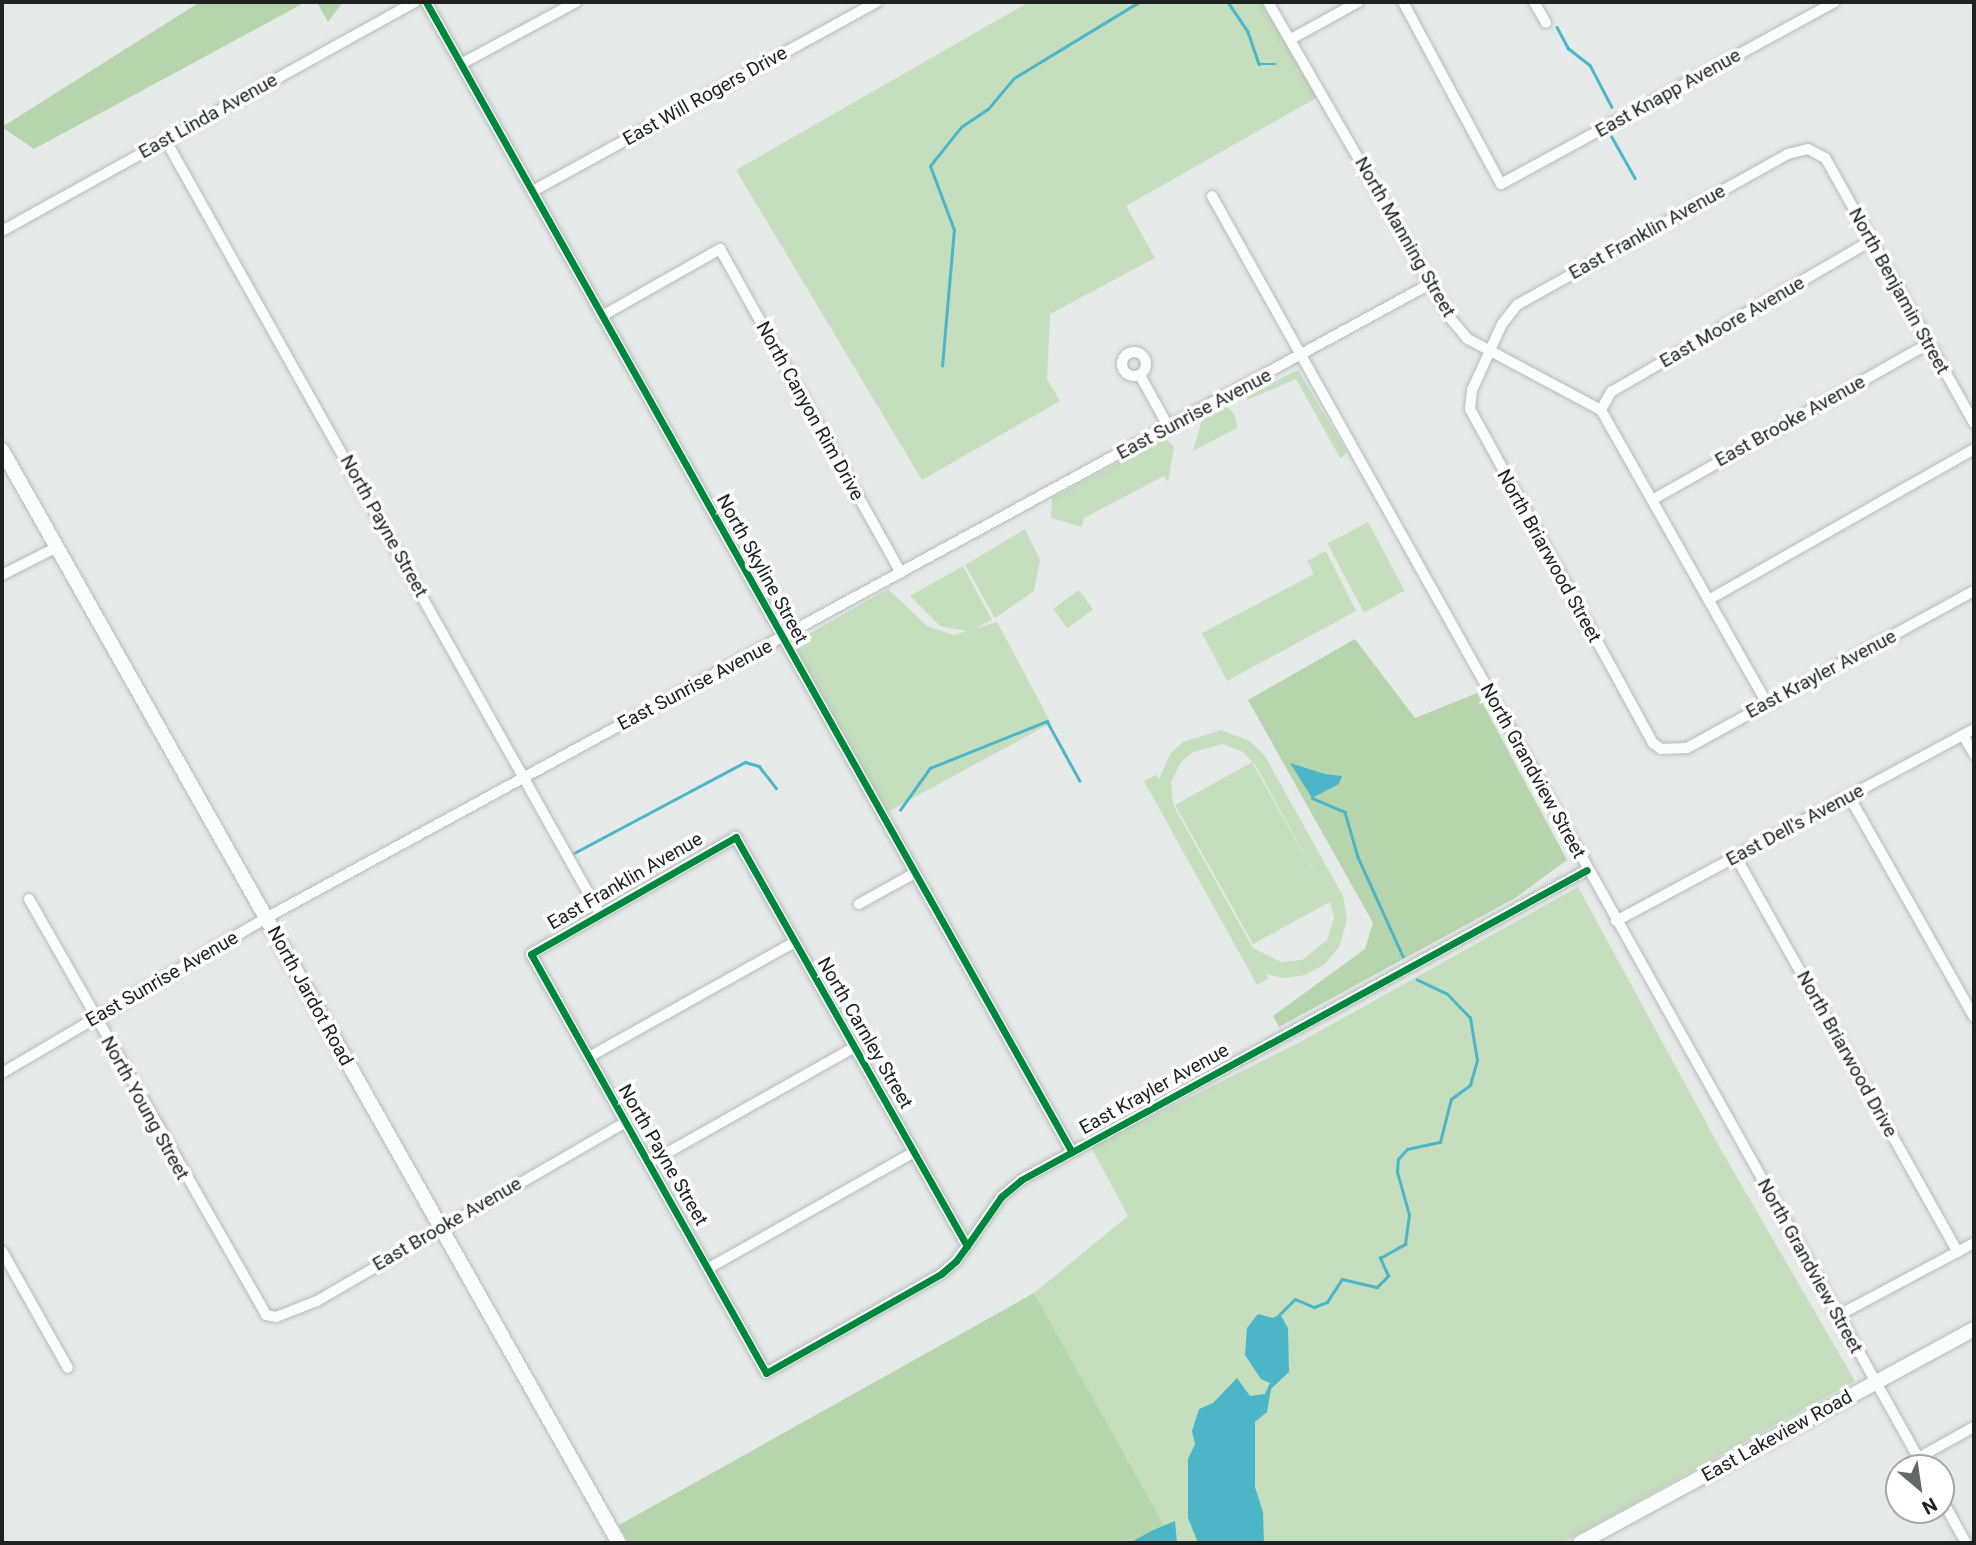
<!DOCTYPE html>
<style>
body{margin:0}
#map{position:relative;width:1976px;height:1545px;overflow:hidden;background:#e5eae8;font-family:Roboto,sans-serif}
div>[style]{position:absolute}
[style*='--x']{left:calc(var(--x)*1px);top:calc(var(--y)*1px);width:calc(var(--w)*1px);rotate:calc(var(--a)*1deg)}
.green>*{inset:0;background:#c5debe;transform-origin:0 0}
.forest>*{inset:0;background:#b6d5ac}
.water>*{inset:0;background:#4cb6c8}
.stream>*{height:2.5px;margin:-1.25px;padding:0 1.25px;transform-origin:1.25px;border-radius:1.25px;background:#4cb6c8}
.roads{filter:drop-shadow(0 0 2px #b8bbba) drop-shadow(0 0 2px #b8bbba)}
.minor>*{height:10px;margin:-5px;padding:0 5px;transform-origin:5px;border-radius:5px;background:#fbfcfc}
.minor>.ring{margin:-5px;padding:0;box-sizing:content-box;background:none;border:10px solid #fbfcfc;border-radius:50%}
.tertiary>*{height:14px;margin:-7px;padding:0 7px;transform-origin:7px;border-radius:7px;background:#fbfcfc}
.cycleway>*{height:7px;margin:-3.5px;padding:0 3.5px;transform-origin:3.5px;border-radius:3.5px;background:#00873e}
span{translate:-50% -50%;white-space:nowrap;text-align:center;line-height:1.15;-webkit-text-stroke:7px #fff;paint-order:stroke}
.street-label{font-size:19px;color:#202222}
.frame{position:absolute;inset:0;border:4px solid #202222;pointer-events:none}
.north{position:absolute;left:1885px;top:1454px;width:70px;height:70px;box-sizing:border-box;background:#fff;border:2px solid #a6a7a7;border-radius:50%;rotate:151deg;font-size:19px;font-weight:700;line-height:28px;text-align:center;color:#202222}
.north::after{content:'';display:block;margin:auto;width:24px;height:32px;background:#656867;clip-path:polygon(50% 0,100% 100%,50% 72%,0 100%)}
</style>
<div id="map">
<div class="green">
<div style="clip-path:polygon(1029px 2px,1264px 2px,1318px 97px,1126px 206px,1155px 258px,1050px 314px,1047px 379px,1060px 401px,922px 480px,736px 170px)"></div>
<div style="clip-path:polygon(1298px 370px,1346px 451px,1344px 456px,1340px 458px,1296px 379px,1247px 400px,1247px 395px)"></div>
<div style="clip-path:polygon(1227px 406px,1235px 415px,1237px 428px,1193px 451px,1202px 420px)"></div>
<div style="clip-path:polygon(1164px 438px,1174px 446px,1168px 482px,1164px 476px,1084px 518px,1082px 527px,1051px 518px,1052px 498px)"></div>
<div style="left:1368px;top:522px;width:78px;height:46px;rotate:62deg"></div>
<div style="clip-path:polygon(1025px 529px,1040px 560px,1034px 591px,995px 618px,965px 565px)"></div>
<div style="clip-path:polygon(1326px 551px,1356px 611px,1227px 681px,1202px 633px,1314px 574px,1307px 561px)"></div>
<div style="clip-path:polygon(963px 566px,992px 620px,974px 629px,997px 622px,1051px 723px,887px 812px,793px 643px,888px 589px,927px 626px,954px 635px,967px 631px,940px 626px,910px 596px)"></div>
<div style="left:1079px;top:590px;width:24px;height:32px;rotate:54deg"></div>
<div style="clip-path:polygon(evenodd,1221px 730px,1250px 741px,1265px 756px,1343px 896px,1347px 920px,1339px 947px,1325px 964px,1305px 975px,1284px 978px,1266px 974px,1268px 979px,1257px 985px,1144px 781px,1156px 775px,1159px 779px,1170px 754px,1183px 742px,1221px 730px,1223px 744px,1243px 752px,1256px 766px,1329px 900px,1252px 762px,1175px 805px,1253px 944px,1330px 902px,1334px 918px,1327px 940px,1302px 960px,1281px 962px,1253px 948px,1173px 805px,1171px 782px,1181px 762px,1193px 752px,1223px 744px)"></div>
<div style="clip-path:polygon(1578px 887px,1720px 1148px,1855px 1381px,1562px 1543px,1174px 1543px,1034px 1293px,1128px 1216px,1091px 1147px,1300px 1042px)"></div>
</div>
<div class="forest">
<div style="clip-path:polygon(200px 2px,306px 2px,34px 149px,2px 127px)"></div>
<div style="clip-path:polygon(317px 2px,343px 2px,328px 22px)"></div>
<div style="clip-path:polygon(1355px 639px,1415px 718px,1477px 693px,1567px 860px,1515px 898px,1279px 1027px,1273px 1016px,1365px 949px,1373px 923px,1248px 700px)"></div>
<div style="clip-path:polygon(1034px 1293px,1174px 1543px,629px 1543px,619px 1525px)"></div>
</div>
<div class="water">
<div style="clip-path:polygon(1290px 763px,1325px 774px,1342px 776px,1339px 784px,1312px 798px)"></div>
<div style="clip-path:polygon(1258px 1314px,1273px 1318px,1280px 1314px,1288px 1328px,1289px 1372px,1271px 1389px,1267px 1412px,1255px 1422px,1255px 1487px,1263px 1512px,1264px 1543px,1198px 1543px,1188px 1518px,1188px 1459px,1195px 1444px,1192px 1431px,1199px 1409px,1213px 1403px,1237px 1378px,1250px 1396px,1265px 1394px,1270px 1383px,1261px 1379px,1245px 1355px,1247px 1328px)"></div>
<div style="clip-path:polygon(1175px 1521px,1177px 1543px,1130px 1543px,1151px 1531px)"></div>
</div>
<div class="stream">
<div style="--x:1228;--y:2;--w:36;--a:56"></div>
<div style="--x:1248;--y:32;--w:34;--a:71"></div>
<div style="--x:1259;--y:64;--w:16;--a:0"></div>
<div style="--x:1557;--y:27;--w:24;--a:62"></div>
<div style="--x:1568;--y:48;--w:28;--a:38"></div>
<div style="--x:1590;--y:65;--w:47;--a:62.4"></div>
<div style="--x:1608;--y:130;--w:55;--a:60.6"></div>
<div style="--x:942;--y:366;--w:137;--a:-85"></div>
<div style="--x:954;--y:230;--w:68;--a:-110.6"></div>
<div style="--x:930;--y:166;--w:50;--a:-51.5"></div>
<div style="--x:961;--y:127;--w:32;--a:-34"></div>
<div style="--x:988;--y:109;--w:40;--a:-50"></div>
<div style="--x:1014;--y:78;--w:146;--a:-31.3"></div>
<div style="--x:1312;--y:798;--w:36;--a:23"></div>
<div style="--x:1345;--y:812;--w:47;--a:73.9"></div>
<div style="--x:1358;--y:857;--w:109;--a:65.6"></div>
<div style="--x:900;--y:810;--w:52;--a:-54.5"></div>
<div style="--x:930;--y:768;--w:126;--a:-21.9"></div>
<div style="--x:1047;--y:721;--w:68;--a:61.2"></div>
<div style="--x:574;--y:853;--w:194;--a:-28"></div>
<div style="--x:745;--y:762;--w:15;--a:16"></div>
<div style="--x:759;--y:766;--w:28;--a:52"></div>
<div style="--x:1280;--y:1314;--w:21;--a:-45"></div>
<div style="--x:1295;--y:1299;--w:21;--a:23"></div>
<div style="--x:1314;--y:1307;--w:14;--a:-21"></div>
<div style="--x:1327;--y:1302;--w:27;--a:-57"></div>
<div style="--x:1342;--y:1279;--w:36;--a:13"></div>
<div style="--x:1377;--y:1287;--w:16;--a:-45"></div>
<div style="--x:1388;--y:1276;--w:20;--a:-114"></div>
<div style="--x:1380;--y:1258;--w:29;--a:-29"></div>
<div style="--x:1405;--y:1244;--w:29;--a:-82"></div>
<div style="--x:1409;--y:1215;--w:45;--a:-105.6"></div>
<div style="--x:1397;--y:1172;--w:13;--a:-86"></div>
<div style="--x:1398;--y:1159;--w:13;--a:-48"></div>
<div style="--x:1407;--y:1149;--w:34;--a:-12"></div>
<div style="--x:1440;--y:1142;--w:44;--a:-75.7"></div>
<div style="--x:1451;--y:1099;--w:24;--a:-36"></div>
<div style="--x:1470;--y:1085;--w:26;--a:-74"></div>
<div style="--x:1477;--y:1060;--w:43;--a:-99.5"></div>
<div style="--x:1470;--y:1018;--w:33;--a:-134"></div>
<div style="--x:1447;--y:994;--w:33;--a:-155"></div>
</div>
<div class="roads">
<div class="minor">
<div style="--x:426;--y:2;--w:1319;--a:60.68"></div>
<div style="--x:1268;--y:2;--w:366;--a:60"></div>
<div style="--x:1451;--y:319;--w:26;--a:50"></div>
<div style="--x:1468;--y:339;--w:151;--a:28.1"></div>
<div style="--x:1601;--y:410;--w:338;--a:60.5"></div>
<div style="--x:1403;--y:2;--w:207;--a:61.7"></div>
<div style="--x:1501;--y:184;--w:380;--a:-28.6"></div>
<div style="--x:1534;--y:2;--w:24;--a:60"></div>
<div style="--x:1291;--y:39;--w:77;--a:-28.9"></div>
<div style="--x:461;--y:64;--w:131;--a:-28.3"></div>
<div style="--x:165;--y:139;--w:889;--a:60.69"></div>
<div style="--x:533;--y:191;--w:393;--a:-28.8"></div>
<div style="--x:1212;--y:196;--w:1458;--a:60.76"></div>
<div style="--x:2;--y:231;--w:472;--a:-29"></div>
<div style="--x:602;--y:316;--w:136;--a:-29.6"></div>
<div style="--x:720;--y:249;--w:371;--a:60.8"></div>
<div class="ring" style="left:1122px;top:352px;width:14px;height:14px"></div>
<div style="--x:1141;--y:377;--w:58;--a:61.2"></div>
<div style="--x:1601;--y:410;--w:21;--a:-61"></div>
<div style="--x:1611;--y:392;--w:300;--a:-30.2"></div>
<div style="--x:1974;--y:423;--w:304;--a:-119.3"></div>
<div style="--x:1825;--y:158;--w:19;--a:-152"></div>
<div style="--x:1808;--y:149;--w:21;--a:166"></div>
<div style="--x:1788;--y:154;--w:310;--a:150.9"></div>
<div style="--x:1517;--y:305;--w:24;--a:128"></div>
<div style="--x:1502;--y:324;--w:72;--a:114.4"></div>
<div style="--x:1472;--y:390;--w:19;--a:96"></div>
<div style="--x:1470;--y:409;--w:381;--a:61.3"></div>
<div style="--x:1653;--y:743;--w:10;--a:37"></div>
<div style="--x:1661;--y:749;--w:26;--a:-2"></div>
<div style="--x:1687;--y:748;--w:327;--a:-28.7"></div>
<div style="--x:1652;--y:500;--w:318;--a:-29.5"></div>
<div style="--x:2;--y:575;--w:62;--a:-27"></div>
<div style="--x:1710;--y:599;--w:304;--a:-29.6"></div>
<div style="--x:1963;--y:735;--w:22;--a:60"></div>
<div style="--x:1849;--y:796;--w:254;--a:60.5"></div>
<div style="--x:1736;--y:857;--w:453;--a:60.7"></div>
<div style="--x:29;--y:899;--w:479;--a:60.3"></div>
<div style="--x:266;--y:1315;--w:10;--a:11"></div>
<div style="--x:276;--y:1317;--w:44;--a:-21.3"></div>
<div style="--x:317;--y:1301;--w:357;--a:-30.1"></div>
<div style="--x:859;--y:904;--w:64;--a:-29"></div>
<div style="--x:1616;--y:921;--w:406;--a:-28.2"></div>
<div style="--x:589;--y:1057;--w:236;--a:-29.2"></div>
<div style="--x:2;--y:1073;--w:306;--a:-30.4"></div>
<div style="--x:266;--y:918;--w:1325;--a:-28.58"></div>
<div style="--x:649;--y:1163;--w:236;--a:-29.4"></div>
<div style="--x:967;--y:1246;--w:470;--a:-119.5"></div>
<div style="--x:736;--y:837;--w:236;--a:150.3"></div>
<div style="--x:531;--y:954;--w:480;--a:60.7"></div>
<div style="--x:766;--y:1373;--w:201;--a:-29.5"></div>
<div style="--x:941;--y:1274;--w:20;--a:-41"></div>
<div style="--x:956;--y:1261;--w:19;--a:-54"></div>
<div style="--x:967;--y:1246;--w:60;--a:-55.2"></div>
<div style="--x:1001;--y:1197;--w:26;--a:-40"></div>
<div style="--x:1021;--y:1180;--w:645;--a:-28.71"></div>
<div style="--x:2;--y:1251;--w:134;--a:60.6"></div>
<div style="--x:709;--y:1268;--w:236;--a:-29.5"></div>
<div style="--x:1839;--y:1315;--w:153;--a:-28.1"></div>
<div style="--x:1918;--y:1458;--w:64;--a:-29"></div>
<div style="--x:1941;--y:1498;--w:51;--a:60.9"></div>
</div>
<div class="tertiary">
<div style="--x:2;--y:450;--w:1255;--a:60.56"></div>
<div style="--x:1580;--y:1543;--w:448;--a:-28.5"></div>
</div>
</div>
<div class="cycleway">
<div style="--x:426;--y:2;--w:1319;--a:60.68"></div>
<div style="--x:967;--y:1246;--w:470;--a:-119.5"></div>
<div style="--x:736;--y:837;--w:236;--a:150.3"></div>
<div style="--x:531;--y:954;--w:480;--a:60.7"></div>
<div style="--x:766;--y:1373;--w:201;--a:-29.5"></div>
<div style="--x:941;--y:1274;--w:20;--a:-41"></div>
<div style="--x:956;--y:1261;--w:19;--a:-54"></div>
<div style="--x:967;--y:1246;--w:60;--a:-55.2"></div>
<div style="--x:1001;--y:1197;--w:26;--a:-40"></div>
<div style="--x:1021;--y:1180;--w:645;--a:-28.71"></div>
</div>
<div class="street-label">
<span style="left:1668px;top:93px;rotate:-29deg">East Knapp Avenue</span>
<span style="left:705px;top:96px;rotate:-29deg">East Will Rogers Drive</span>
<span style="left:208px;top:116px;rotate:-29deg">East Linda Avenue</span>
<span style="left:1647px;top:232px;rotate:-29deg">East Franklin Avenue</span>
<span style="left:1405px;top:237px;rotate:60deg">North Manning Street</span>
<span style="left:1899px;top:291px;rotate:61deg">North Benjamin Street</span>
<span style="left:1732px;top:322px;rotate:-30deg">East Moore Avenue</span>
<span style="left:810px;top:411px;rotate:61deg">North Canyon Rim Drive</span>
<span style="left:1194px;top:414px;rotate:-28deg">East Sunrise Avenue</span>
<span style="left:1790px;top:421px;rotate:-29deg">East Brooke Avenue</span>
<span style="left:384px;top:526px;rotate:61deg">North Payne Street</span>
<span style="left:1549px;top:556px;rotate:61deg">North Briarwood Street</span>
<span style="left:762px;top:569px;rotate:61deg">North Skyline Street</span>
<span style="left:1821px;top:674px;rotate:-28deg">East Krayler Avenue</span>
<span style="left:695px;top:685px;rotate:-28deg">East Sunrise Avenue</span>
<span style="left:1533px;top:771px;rotate:61deg">North Grandview Street</span>
<span style="left:1795px;top:825px;rotate:-28deg">East Dell's Avenue</span>
<span style="left:625px;top:881px;rotate:-30deg">East Franklin Avenue</span>
<span style="left:162px;top:979px;rotate:-30deg">East Sunrise Avenue</span>
<span style="left:310px;top:996px;rotate:61deg">North Jardot Road</span>
<span style="left:865px;top:1033px;rotate:60deg">North Carnley Street</span>
<span style="left:1847px;top:1054px;rotate:61deg">North Briarwood Drive</span>
<span style="left:1154px;top:1089px;rotate:-29deg">East Krayler Avenue</span>
<span style="left:145px;top:1108px;rotate:61deg">North Young Street</span>
<span style="left:663px;top:1155px;rotate:60deg">North Payne Street</span>
<span style="left:447px;top:1224px;rotate:-30deg">East Brooke Avenue</span>
<span style="left:1810px;top:1266px;rotate:61deg">North Grandview Street</span>
<span style="left:1777px;top:1436px;rotate:-29deg">East Lakeview Road</span>
</div>
<div class="frame"></div>
<div class="north">N</div>
</div>
